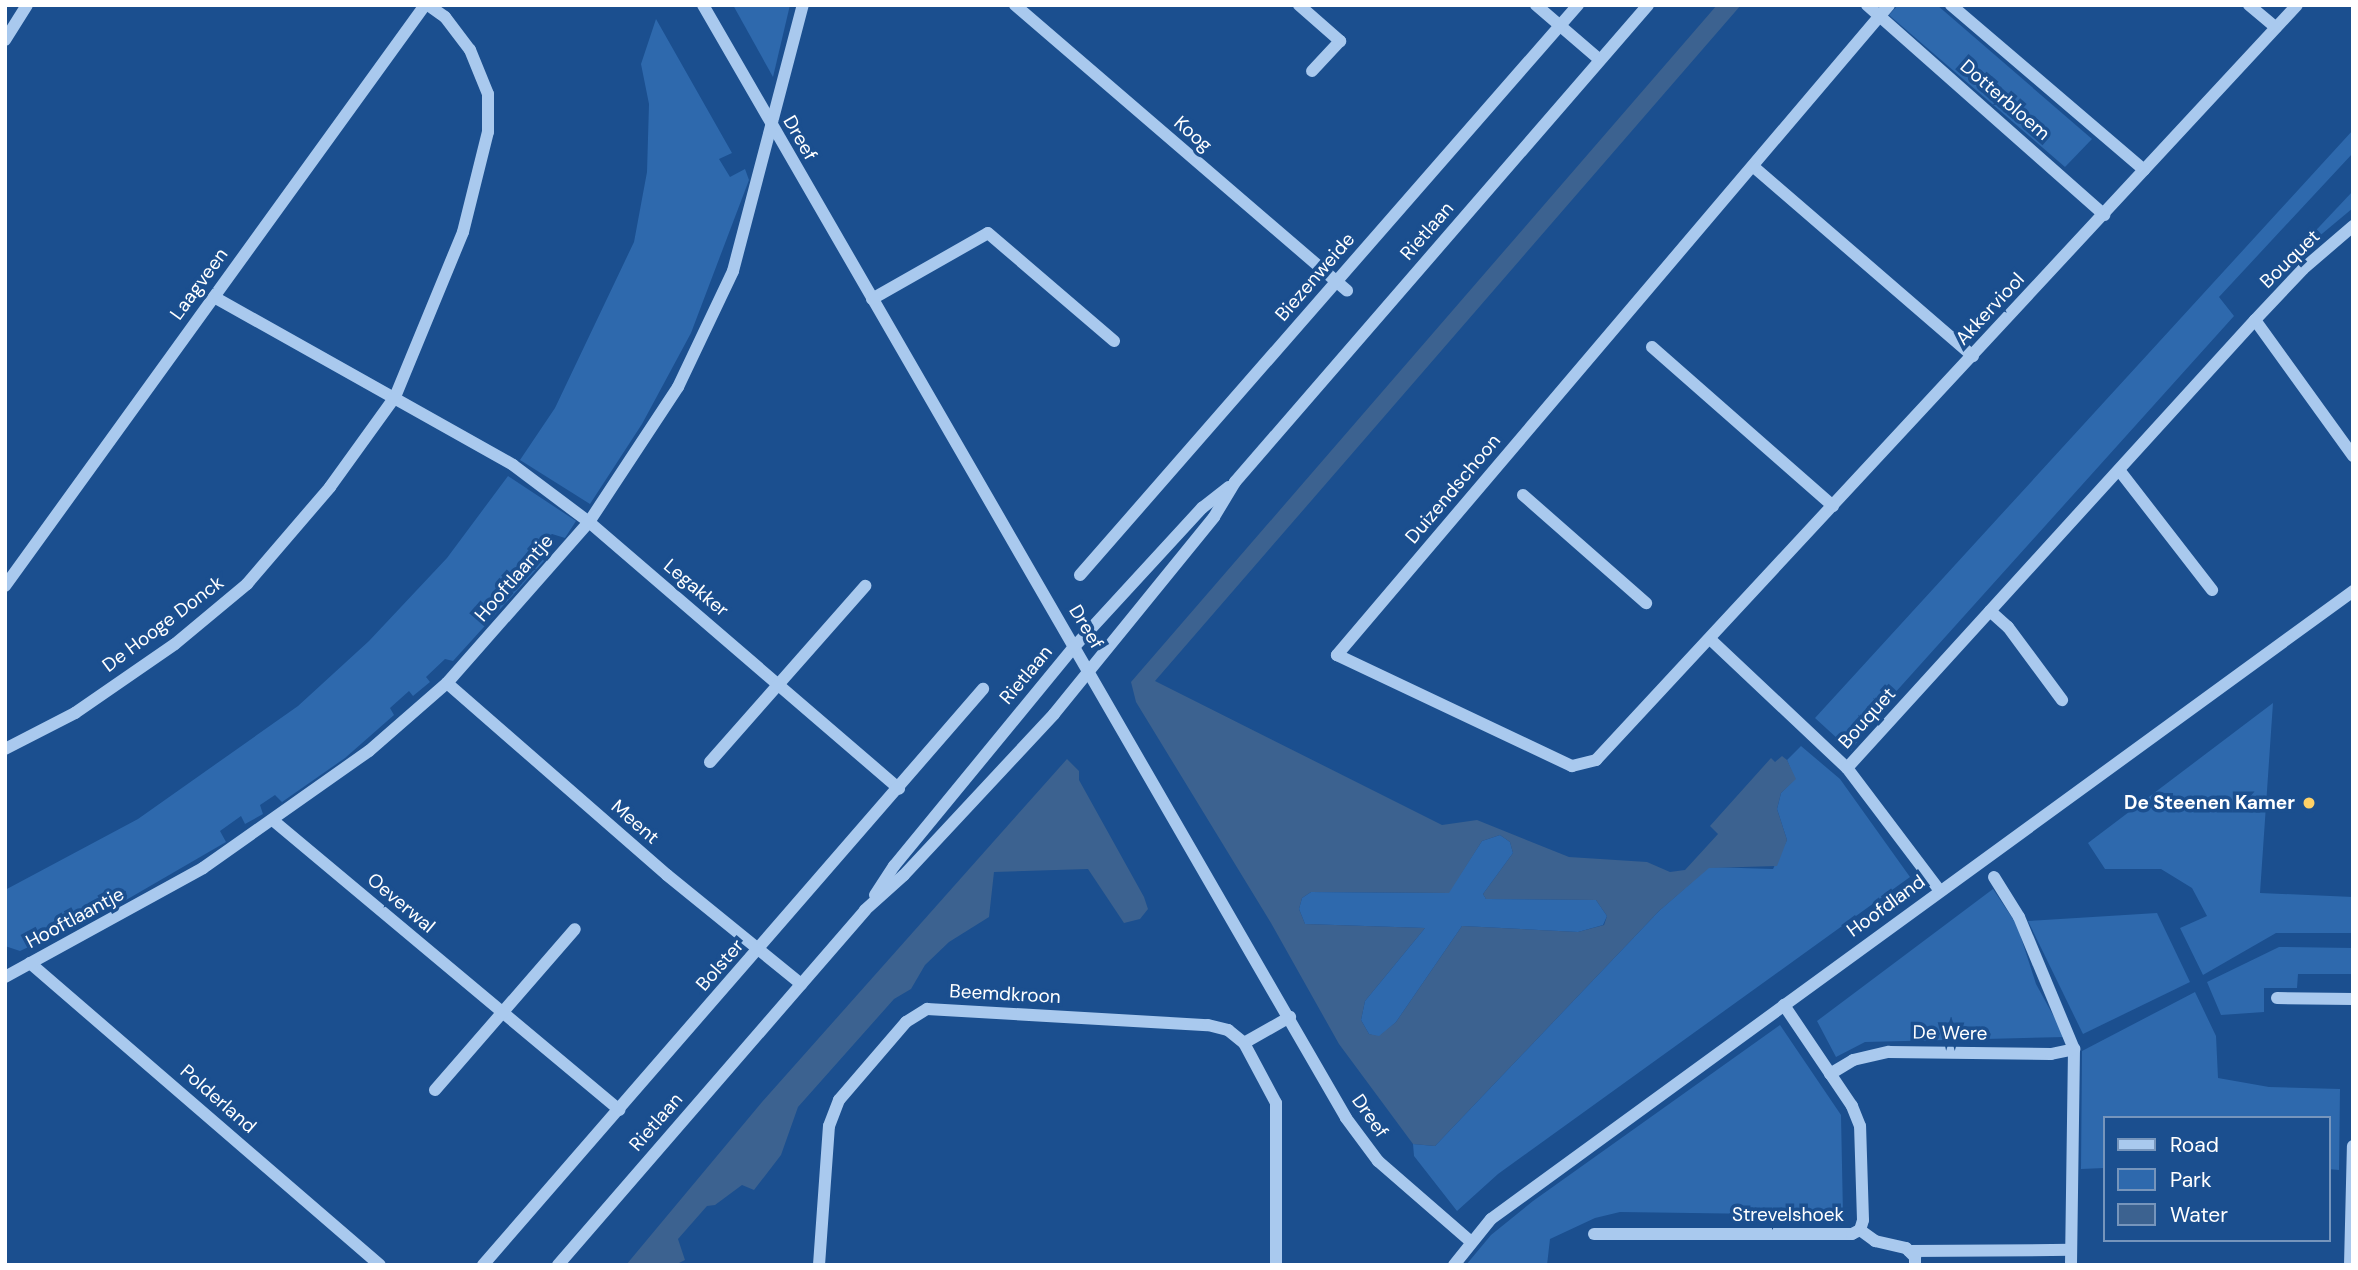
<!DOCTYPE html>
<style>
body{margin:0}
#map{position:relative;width:2358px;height:1270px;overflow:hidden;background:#1b4f8f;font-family:"DM Sans",sans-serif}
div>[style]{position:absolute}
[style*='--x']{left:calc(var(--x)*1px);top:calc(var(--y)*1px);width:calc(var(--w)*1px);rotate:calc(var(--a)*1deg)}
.green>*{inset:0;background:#2e69ad}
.water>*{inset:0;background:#3c6290}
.minor>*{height:12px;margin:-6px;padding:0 6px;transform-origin:6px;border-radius:6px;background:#a9c9ee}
.dots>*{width:19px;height:19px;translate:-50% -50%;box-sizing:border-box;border:4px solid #1b4f8f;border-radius:50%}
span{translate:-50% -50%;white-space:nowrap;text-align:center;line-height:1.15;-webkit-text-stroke:7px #1b4f8f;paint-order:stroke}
.street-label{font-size:19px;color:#fff}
.poi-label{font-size:19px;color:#fff;font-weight:700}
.right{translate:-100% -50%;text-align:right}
.frame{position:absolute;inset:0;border:7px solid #fff;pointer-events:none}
.legend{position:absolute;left:2103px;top:1116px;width:228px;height:126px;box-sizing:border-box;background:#1b4f8f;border:2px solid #7695bc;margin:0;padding:9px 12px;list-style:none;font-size:21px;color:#fff}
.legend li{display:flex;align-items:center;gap:14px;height:35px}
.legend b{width:35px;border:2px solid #7695bc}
</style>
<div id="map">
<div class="green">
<div style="clip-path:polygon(733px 5px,790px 5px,773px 77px)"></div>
<div style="clip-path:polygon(1898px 5px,1937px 5px,2092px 139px,2065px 167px,1889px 15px)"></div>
<div style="clip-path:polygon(656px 19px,732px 153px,719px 159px,730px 177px,745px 169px,749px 180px,691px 333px,642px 424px,590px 504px,520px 460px,555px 408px,634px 242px,647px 172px,649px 104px,641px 64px)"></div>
<div style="clip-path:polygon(2353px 130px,2353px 153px,2219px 297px,2234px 316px,1875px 715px,1851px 751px,1815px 718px)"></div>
<div style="clip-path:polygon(2353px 191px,2353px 208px,2305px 248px,2303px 244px)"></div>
<div style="clip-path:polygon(508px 476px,576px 521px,565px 538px,552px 534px,537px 552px,544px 561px,453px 661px,445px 659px,426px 677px,430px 682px,413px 696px,409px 691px,390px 708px,394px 715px,345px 758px,282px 802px,275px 795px,260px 805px,263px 814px,245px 824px,241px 816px,220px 831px,226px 842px,114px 907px,20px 951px,5px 946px,5px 890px,138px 819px,298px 706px,369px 641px,447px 558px)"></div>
<div style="clip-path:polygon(2273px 703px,2260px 893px,2353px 897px,2353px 933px,2276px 933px,2203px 975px,2180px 928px,2207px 916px,2192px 888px,2161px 869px,2105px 869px,2088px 843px)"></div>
<div style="clip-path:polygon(1801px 746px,1840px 779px,1910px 877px,1498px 1174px,1457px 1211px,1414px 1156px,1413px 1144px,1435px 1146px,1659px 911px,1709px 867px,1773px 869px,1787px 840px,1777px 809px,1781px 793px,1795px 779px,1787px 760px)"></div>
<div style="clip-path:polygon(1500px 835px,1510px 842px,1513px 853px,1483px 894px,1486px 899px,1596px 900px,1607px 916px,1603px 925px,1578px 932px,1462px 926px,1396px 1022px,1379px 1037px,1369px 1034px,1361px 1020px,1365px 1001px,1425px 928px,1305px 924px,1299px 909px,1302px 898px,1311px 892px,1448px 893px,1482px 841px)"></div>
<div style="clip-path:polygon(1993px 889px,2017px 925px,2036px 984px,2065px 1037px,1865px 1042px,1836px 1057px,1817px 1021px)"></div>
<div style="clip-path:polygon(2157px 913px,2190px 982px,2083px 1034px,2028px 921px)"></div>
<div style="clip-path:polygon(2279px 947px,2353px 948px,2353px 974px,2298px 974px,2297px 988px,2264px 988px,2264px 1012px,2221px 1015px,2207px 982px)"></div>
<div style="clip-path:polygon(2195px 992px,2216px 1036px,2218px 1078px,2269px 1087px,2340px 1089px,2339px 1170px,2328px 1169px,2328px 1118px,2104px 1118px,2104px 1168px,2081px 1169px,2082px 1051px)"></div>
<div style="clip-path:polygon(1780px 1025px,1841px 1115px,1843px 1215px,1620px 1212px,1595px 1218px,1550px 1239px,1547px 1265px,1466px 1265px,1491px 1235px,1533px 1201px)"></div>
</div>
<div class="water">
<div style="clip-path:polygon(evenodd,1717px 5px,1741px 5px,1155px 681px,1442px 825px,1477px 820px,1569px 857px,1647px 862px,1670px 872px,1685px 870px,1718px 834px,1710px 826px,1771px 758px,1775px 762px,1782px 756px,1787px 760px,1796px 779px,1781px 793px,1777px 809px,1787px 840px,1777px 866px,1709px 868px,1659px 911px,1435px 1146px,1413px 1144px,1339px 1044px,1271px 923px,1136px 702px,1131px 682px,1717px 5px,1500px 835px,1510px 842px,1513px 853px,1483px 894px,1486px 899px,1596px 900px,1607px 916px,1604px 925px,1578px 932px,1462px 926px,1396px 1022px,1379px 1036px,1369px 1034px,1361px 1020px,1365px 1001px,1425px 928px,1305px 924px,1299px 909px,1302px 898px,1311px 892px,1449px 893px,1482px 841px,1500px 835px)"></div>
<div style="clip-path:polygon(1067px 759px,1079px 771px,1079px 780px,1144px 897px,1148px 909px,1140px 919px,1124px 923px,1088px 869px,994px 872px,989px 917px,949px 942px,925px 965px,911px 989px,894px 999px,798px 1107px,781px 1155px,754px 1190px,742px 1185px,715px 1205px,707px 1206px,678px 1239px,685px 1260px,675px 1265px,626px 1265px,762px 1102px)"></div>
</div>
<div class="minor">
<div style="--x:703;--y:5;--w:1285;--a:59.98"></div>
<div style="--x:1346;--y:1118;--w:54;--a:53.3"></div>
<div style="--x:1378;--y:1161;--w:122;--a:41"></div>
<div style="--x:1015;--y:5;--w:438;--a:40.7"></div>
<div style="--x:1299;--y:5;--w:55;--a:41.3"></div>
<div style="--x:1340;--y:41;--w:41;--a:133"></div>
<div style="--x:1536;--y:5;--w:84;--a:40.7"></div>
<div style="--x:1867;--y:5;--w:317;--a:41.5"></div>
<div style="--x:1889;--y:5;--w:853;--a:130.34"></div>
<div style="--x:1337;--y:655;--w:260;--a:25.3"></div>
<div style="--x:1572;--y:766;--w:25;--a:-14"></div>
<div style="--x:1596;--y:760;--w:1030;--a:-47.12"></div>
<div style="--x:1951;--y:5;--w:254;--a:40.5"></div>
<div style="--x:2249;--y:5;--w:35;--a:40"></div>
<div style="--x:5;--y:40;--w:41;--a:-57.8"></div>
<div style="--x:1755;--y:168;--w:288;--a:40.8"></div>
<div style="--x:214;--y:297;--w:343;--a:29.3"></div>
<div style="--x:513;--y:465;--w:95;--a:36.9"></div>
<div style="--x:589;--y:522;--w:409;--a:40.7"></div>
<div style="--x:872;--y:299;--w:133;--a:-29.6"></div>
<div style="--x:988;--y:233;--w:166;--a:40.6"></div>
<div style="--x:2255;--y:320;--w:168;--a:54.2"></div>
<div style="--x:1652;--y:347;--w:241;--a:41.3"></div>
<div style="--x:2119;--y:470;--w:152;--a:52.2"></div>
<div style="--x:1523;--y:495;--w:164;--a:41.3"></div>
<div style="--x:1080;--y:575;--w:757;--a:-48.86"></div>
<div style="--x:5;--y:586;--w:717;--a:-54.14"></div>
<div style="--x:1990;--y:611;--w:24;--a:42"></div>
<div style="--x:2008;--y:627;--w:91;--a:53.5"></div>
<div style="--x:1710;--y:639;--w:188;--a:43.3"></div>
<div style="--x:447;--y:683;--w:292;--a:41.1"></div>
<div style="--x:667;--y:875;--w:173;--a:39.1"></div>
<div style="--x:5;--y:749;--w:79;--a:-27.2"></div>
<div style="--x:75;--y:713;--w:121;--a:-34.6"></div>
<div style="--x:175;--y:644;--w:94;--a:-39.8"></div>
<div style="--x:247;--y:584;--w:128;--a:-49.4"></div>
<div style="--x:330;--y:487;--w:111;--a:-54.2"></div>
<div style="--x:395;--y:397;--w:178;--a:-67.6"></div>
<div style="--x:463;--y:232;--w:103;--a:-76"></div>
<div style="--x:488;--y:132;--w:38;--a:-90"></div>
<div style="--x:488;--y:94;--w:48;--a:-112.2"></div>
<div style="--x:470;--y:50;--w:41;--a:-127.1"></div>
<div style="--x:445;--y:17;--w:21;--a:-145"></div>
<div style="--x:710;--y:762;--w:235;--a:-48.6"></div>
<div style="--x:275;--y:822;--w:449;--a:39.9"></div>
<div style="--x:1994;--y:877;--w:47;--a:58"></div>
<div style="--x:2019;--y:917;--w:143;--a:67.4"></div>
<div style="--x:2074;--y:1049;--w:216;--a:90.8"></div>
<div style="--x:1940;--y:891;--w:154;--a:-127.1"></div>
<div style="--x:1847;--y:768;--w:606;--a:-47.68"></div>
<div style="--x:2255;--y:320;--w:70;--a:-46.7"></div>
<div style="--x:2303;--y:269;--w:66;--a:-40.7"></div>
<div style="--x:875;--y:895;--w:35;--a:-57"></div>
<div style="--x:894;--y:866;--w:285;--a:-50.6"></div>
<div style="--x:1075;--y:646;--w:188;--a:-47.4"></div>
<div style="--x:1202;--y:508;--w:34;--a:-38"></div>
<div style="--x:30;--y:963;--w:462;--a:40.8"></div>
<div style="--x:5;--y:977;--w:226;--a:-28.8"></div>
<div style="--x:203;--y:868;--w:203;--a:-35.2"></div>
<div style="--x:369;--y:751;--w:103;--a:-41.1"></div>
<div style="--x:447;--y:683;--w:215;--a:-48.6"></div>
<div style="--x:589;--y:522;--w:162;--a:-56.6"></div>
<div style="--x:678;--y:387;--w:128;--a:-64.6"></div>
<div style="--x:733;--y:271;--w:275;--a:-75.3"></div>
<div style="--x:2277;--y:998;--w:76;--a:0.8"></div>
<div style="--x:1244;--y:1043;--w:53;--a:-29.5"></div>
<div style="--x:1830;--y:1074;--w:27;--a:-31"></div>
<div style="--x:1853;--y:1060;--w:37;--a:-13"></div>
<div style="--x:1889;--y:1052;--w:162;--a:0.7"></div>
<div style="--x:2051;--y:1054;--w:24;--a:-12"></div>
<div style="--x:435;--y:1090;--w:213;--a:-49"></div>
<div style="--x:1860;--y:1230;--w:19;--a:36"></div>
<div style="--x:1875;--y:1241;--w:32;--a:13"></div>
<div style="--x:1906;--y:1248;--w:13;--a:45"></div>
<div style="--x:1915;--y:1257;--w:8;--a:90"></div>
<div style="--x:1594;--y:1234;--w:258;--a:0"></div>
<div style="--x:1852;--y:1234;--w:9;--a:-27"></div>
<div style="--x:1860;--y:1230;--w:10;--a:-73"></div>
<div style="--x:1863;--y:1220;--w:94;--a:-91.8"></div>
<div style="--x:1860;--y:1126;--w:22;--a:-112"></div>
<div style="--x:1852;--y:1106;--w:122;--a:-124"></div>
<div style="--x:1909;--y:1251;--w:162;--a:-0.4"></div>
<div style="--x:483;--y:1265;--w:763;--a:-49.04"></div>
<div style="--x:558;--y:1265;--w:469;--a:-49.1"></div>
<div style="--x:865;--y:910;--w:52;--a:-41.9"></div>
<div style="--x:904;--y:875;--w:220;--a:-47"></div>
<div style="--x:1054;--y:714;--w:254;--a:-50.9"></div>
<div style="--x:1214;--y:517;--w:41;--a:-59"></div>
<div style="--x:1235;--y:482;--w:631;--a:-49.11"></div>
<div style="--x:819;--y:1265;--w:139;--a:-85.9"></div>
<div style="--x:829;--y:1126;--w:28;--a:-69"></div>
<div style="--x:839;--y:1100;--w:103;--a:-49.3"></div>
<div style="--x:906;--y:1022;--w:25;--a:-32"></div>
<div style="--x:927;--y:1009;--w:281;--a:3.3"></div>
<div style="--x:1208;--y:1025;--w:21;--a:14"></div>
<div style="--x:1228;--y:1030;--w:21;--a:39"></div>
<div style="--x:1244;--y:1043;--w:68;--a:61.9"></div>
<div style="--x:1276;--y:1103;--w:162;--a:90"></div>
<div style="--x:1454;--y:1265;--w:59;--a:-51.2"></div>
<div style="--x:1491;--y:1219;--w:1067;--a:-36.07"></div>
<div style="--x:2350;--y:1265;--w:119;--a:-88.6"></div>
</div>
<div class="dots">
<div style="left:2309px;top:803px;background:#ffd166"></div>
</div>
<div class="street-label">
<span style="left:2005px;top:100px;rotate:41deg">Dotterbloem</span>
<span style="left:1193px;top:134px;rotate:41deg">Koog</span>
<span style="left:800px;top:138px;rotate:60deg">Dreef</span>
<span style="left:1427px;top:231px;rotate:-49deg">Rietlaan</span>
<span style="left:2290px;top:259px;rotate:-44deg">Bouquet</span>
<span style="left:1315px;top:277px;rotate:-49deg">Biezenweide</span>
<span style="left:199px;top:284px;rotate:-54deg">Laagveen</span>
<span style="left:1990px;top:309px;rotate:-47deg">Akkerviool</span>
<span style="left:1453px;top:489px;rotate:-50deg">Duizendschoon</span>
<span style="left:514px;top:578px;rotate:-49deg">Hooftlaantje</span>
<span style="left:696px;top:588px;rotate:40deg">Legakker</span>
<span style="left:163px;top:624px;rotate:-37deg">De Hooge Donck</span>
<span style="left:1086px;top:627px;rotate:59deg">Dreef</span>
<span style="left:1026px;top:675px;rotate:-50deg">Rietlaan</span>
<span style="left:1867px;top:718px;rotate:-48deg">Bouquet</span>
<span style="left:635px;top:822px;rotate:41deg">Meent</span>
<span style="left:401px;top:903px;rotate:40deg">Oeverwal</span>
<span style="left:1886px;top:906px;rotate:-36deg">Hoofdland</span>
<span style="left:75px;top:918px;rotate:-28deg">Hooftlaantje</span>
<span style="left:720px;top:965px;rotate:-49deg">Bolster</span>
<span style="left:1005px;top:994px;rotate:3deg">Beemdkroon</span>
<span style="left:1950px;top:1033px;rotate:1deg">De Were</span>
<span style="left:218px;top:1099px;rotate:41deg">Polderland</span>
<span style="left:1370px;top:1116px;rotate:55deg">Dreef</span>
<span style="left:656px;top:1122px;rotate:-49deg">Rietlaan</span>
<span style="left:1788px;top:1215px">Strevelshoek</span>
</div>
<div class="poi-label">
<span class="right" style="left:2295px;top:803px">De Steenen Kamer</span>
</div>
<div class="frame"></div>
<ul class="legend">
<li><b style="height:9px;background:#a9c9ee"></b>Road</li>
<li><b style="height:19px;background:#2e69ad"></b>Park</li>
<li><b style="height:19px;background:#3c6290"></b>Water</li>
</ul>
</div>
